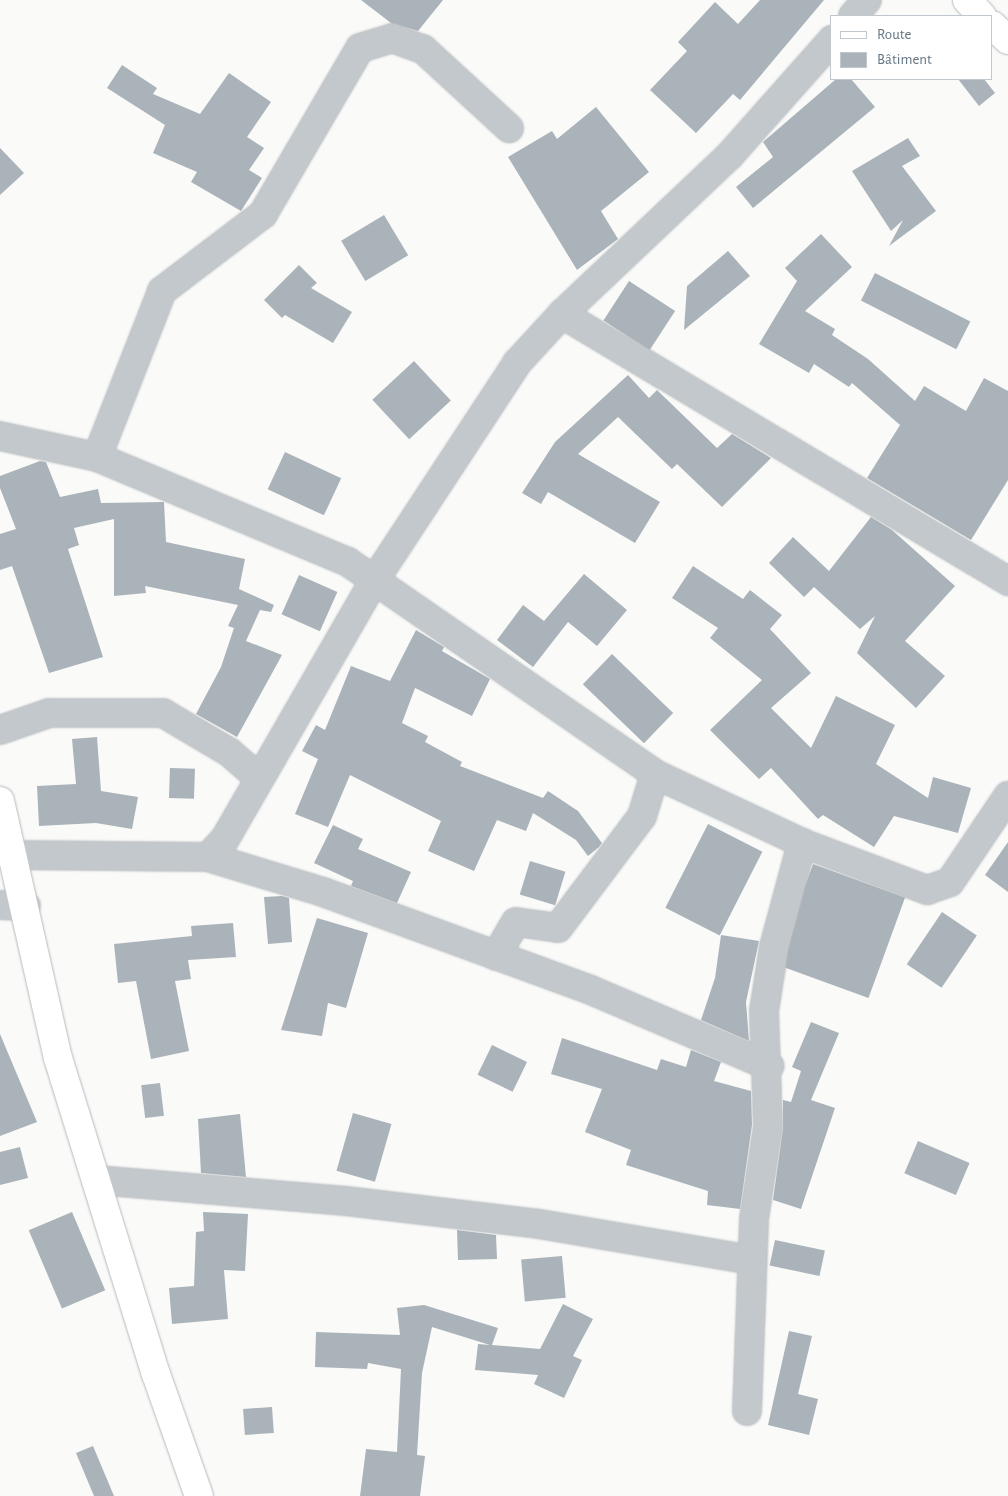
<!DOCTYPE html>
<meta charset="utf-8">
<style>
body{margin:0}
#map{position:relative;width:1008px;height:1496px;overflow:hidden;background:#fafaf8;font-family:"Alegreya Sans",sans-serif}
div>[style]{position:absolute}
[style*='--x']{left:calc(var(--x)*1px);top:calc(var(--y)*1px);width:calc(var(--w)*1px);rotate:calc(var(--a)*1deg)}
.building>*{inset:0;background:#aab3b9;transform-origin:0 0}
.roads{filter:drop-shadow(0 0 1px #b5babe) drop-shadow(0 0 1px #b5babe)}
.minor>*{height:28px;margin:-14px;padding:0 14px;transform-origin:14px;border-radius:14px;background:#c3c8cc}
.major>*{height:28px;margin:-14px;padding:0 14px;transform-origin:14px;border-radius:14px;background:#fff}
span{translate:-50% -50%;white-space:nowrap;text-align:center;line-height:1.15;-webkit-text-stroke:5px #fff;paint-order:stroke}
.legend{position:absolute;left:830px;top:15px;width:162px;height:65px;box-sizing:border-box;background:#fff;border:1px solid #c1c8cd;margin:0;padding:6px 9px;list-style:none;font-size:15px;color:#657683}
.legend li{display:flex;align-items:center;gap:10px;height:25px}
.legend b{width:25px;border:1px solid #c1c8cd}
</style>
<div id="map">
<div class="building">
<div style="clip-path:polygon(361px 0,443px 0,418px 31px,391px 23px)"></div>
<div style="clip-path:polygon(760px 0,824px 0,740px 100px,733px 94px,696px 133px,650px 90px,687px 51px,678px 42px,715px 2px,738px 24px)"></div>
<div style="clip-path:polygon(122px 65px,157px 88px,153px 94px,200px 114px,229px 73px,271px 102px,247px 137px,264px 148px,249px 170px,262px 178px,241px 211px,191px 182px,197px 172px,153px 153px,165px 125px,107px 88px)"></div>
<div style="clip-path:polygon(836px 79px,851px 79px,875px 107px,753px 208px,736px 187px,773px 157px,763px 142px)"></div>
<div style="clip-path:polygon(958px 79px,984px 79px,995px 93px,979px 106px)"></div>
<div style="clip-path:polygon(596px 107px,649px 172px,601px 211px,618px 239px,577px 270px,508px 157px,552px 131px,557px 139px)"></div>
<div style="clip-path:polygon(908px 138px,920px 156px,902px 166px,936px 211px,889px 246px,903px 220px,891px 231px,852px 171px)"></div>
<div style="clip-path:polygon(0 148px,24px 173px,0 195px)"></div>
<div style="left:384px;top:215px;width:47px;height:50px;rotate:59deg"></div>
<div style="clip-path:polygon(821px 234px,852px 267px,805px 311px,835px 329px,832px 335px,868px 359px,915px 401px,924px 386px,966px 411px,984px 378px,1008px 391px,1008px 480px,971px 540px,867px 478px,900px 425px,852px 383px,849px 387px,814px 364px,809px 373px,759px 344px,797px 281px,785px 268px)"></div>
<div style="clip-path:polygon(728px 251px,750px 276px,684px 330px,687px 286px)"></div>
<div style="clip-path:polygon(299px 265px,317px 283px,311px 288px,352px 312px,333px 343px,285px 315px,282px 318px,264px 300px)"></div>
<div style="left:875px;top:273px;width:107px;height:31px;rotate:27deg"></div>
<div style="left:629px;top:281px;width:55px;height:47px;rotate:33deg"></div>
<div style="left:414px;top:361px;width:54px;height:57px;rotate:47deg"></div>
<div style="clip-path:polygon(628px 375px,649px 398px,657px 390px,717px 448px,732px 434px,771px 458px,722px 507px,677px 464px,672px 469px,618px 417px,578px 454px,660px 502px,635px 543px,548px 492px,541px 504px,522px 493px,555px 442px)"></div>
<div style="left:285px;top:452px;width:62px;height:41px;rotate:25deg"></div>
<div style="clip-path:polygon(40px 461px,46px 462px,60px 497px,98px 489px,101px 503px,164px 502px,166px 542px,245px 559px,239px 589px,274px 605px,271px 612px,260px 610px,246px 641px,282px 655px,237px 737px,196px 714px,221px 667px,234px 628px,228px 626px,238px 605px,145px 586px,146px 593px,114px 596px,114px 519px,74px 528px,79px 545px,68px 549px,103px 657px,49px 673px,12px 566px,0 570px,0 534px,16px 529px,0 488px,0 476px)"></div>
<div style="clip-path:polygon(871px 517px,892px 530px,955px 586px,905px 641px,945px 676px,916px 708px,857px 653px,875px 616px,860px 629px,814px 587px,804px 597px,769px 563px,793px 537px,829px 571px)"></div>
<div style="clip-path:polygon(693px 566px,743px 599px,750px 590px,782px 615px,770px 629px,811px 673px,771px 708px,811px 748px,836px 696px,895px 725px,876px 764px,928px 798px,933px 777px,971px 788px,958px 833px,894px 816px,874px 847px,823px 815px,818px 819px,771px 768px,759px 779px,710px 730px,762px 680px,710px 638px,718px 628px,672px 598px)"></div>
<div style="clip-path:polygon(584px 574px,627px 610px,597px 646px,568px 622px,533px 667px,497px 640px,523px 605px,544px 621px)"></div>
<div style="left:299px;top:575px;width:42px;height:43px;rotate:24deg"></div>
<div style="clip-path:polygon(416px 630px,444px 647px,442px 651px,490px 679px,472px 716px,415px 688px,402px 723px,428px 736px,425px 742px,462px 762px,460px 766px,543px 798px,548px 791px,578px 811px,602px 843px,599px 847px,588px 856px,576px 840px,533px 813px,526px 831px,497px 820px,474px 871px,428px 851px,441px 821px,350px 775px,328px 827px,295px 814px,318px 759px,302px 751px,316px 725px,325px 730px,351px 666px,390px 681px)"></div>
<div style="left:612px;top:654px;width:85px;height:42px;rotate:44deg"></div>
<div style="clip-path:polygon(97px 737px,101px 791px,138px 797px,132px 829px,96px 823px,39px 826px,37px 786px,76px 784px,72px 739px)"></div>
<div style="left:170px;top:768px;width:25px;height:30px;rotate:2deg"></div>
<div style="left:708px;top:824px;width:61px;height:94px;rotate:27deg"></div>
<div style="clip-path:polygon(333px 825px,363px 839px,358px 849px,411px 872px,397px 903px,351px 886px,353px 881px,314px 863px)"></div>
<div style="clip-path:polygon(1008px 842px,1008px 892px,985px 875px)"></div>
<div style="left:530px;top:861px;width:37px;height:35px;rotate:17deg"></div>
<div style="left:813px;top:864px;width:98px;height:107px;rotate:20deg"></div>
<div style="clip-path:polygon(282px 896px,289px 898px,292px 942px,268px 944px,264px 897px)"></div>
<div style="left:942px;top:912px;width:42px;height:63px;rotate:34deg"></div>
<div style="clip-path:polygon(317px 918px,368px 933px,346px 1008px,328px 1003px,322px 1036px,281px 1030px)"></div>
<div style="clip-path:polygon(233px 923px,236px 957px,188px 960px,191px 979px,175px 981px,189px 1051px,151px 1059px,136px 981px,118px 983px,114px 944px,192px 936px,191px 926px)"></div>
<div style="clip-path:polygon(721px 935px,759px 941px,746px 1002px,749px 1041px,701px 1020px,715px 978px)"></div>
<div style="clip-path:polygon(811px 1022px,839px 1033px,811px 1100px,835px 1108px,801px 1209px,773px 1200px,783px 1128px,783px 1100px,791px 1102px,801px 1071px,792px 1067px)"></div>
<div style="clip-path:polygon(0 1034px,37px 1122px,0 1136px)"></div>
<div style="clip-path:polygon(562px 1038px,657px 1070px,661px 1059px,686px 1067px,691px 1050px,721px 1062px,714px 1081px,751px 1091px,752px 1125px,740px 1209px,707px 1205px,708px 1191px,626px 1165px,631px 1150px,585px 1132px,602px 1089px,551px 1074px)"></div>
<div style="left:492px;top:1045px;width:39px;height:33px;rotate:26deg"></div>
<div style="left:160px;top:1083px;width:33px;height:19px;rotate:83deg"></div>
<div style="left:353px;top:1113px;width:40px;height:60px;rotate:16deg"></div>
<div style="clip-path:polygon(240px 1114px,246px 1177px,201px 1173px,198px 1119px)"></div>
<div style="left:918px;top:1141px;width:56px;height:35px;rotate:23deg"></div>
<div style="clip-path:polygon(20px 1147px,28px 1178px,0 1185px,0 1152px)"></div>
<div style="left:72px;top:1212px;width:85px;height:47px;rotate:67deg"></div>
<div style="clip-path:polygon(203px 1212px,248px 1214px,245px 1271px,224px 1270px,228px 1319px,172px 1324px,169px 1288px,194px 1286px,196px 1232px,204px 1231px)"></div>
<div style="clip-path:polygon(457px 1230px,496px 1235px,497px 1259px,458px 1260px)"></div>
<div style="left:775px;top:1240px;width:51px;height:26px;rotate:12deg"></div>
<div style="left:562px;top:1256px;width:42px;height:41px;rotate:85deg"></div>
<div style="clip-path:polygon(563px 1304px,593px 1319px,573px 1356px,582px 1360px,564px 1398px,534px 1384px,538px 1375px,475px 1370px,478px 1344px,490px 1345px,432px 1327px,422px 1373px,417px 1455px,425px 1456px,420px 1496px,360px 1496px,366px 1449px,397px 1452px,401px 1369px,368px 1363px,367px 1369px,315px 1367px,316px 1332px,400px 1335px,397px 1308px,424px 1305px,498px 1328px,492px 1345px,540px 1349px)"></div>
<div style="clip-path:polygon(789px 1331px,812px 1336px,798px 1394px,818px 1399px,809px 1435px,768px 1425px)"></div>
<div style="left:272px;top:1407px;width:26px;height:29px;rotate:86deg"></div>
<div style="clip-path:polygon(93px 1446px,114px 1496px,94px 1496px,76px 1453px)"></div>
</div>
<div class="roads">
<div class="minor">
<div style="--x:853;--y:16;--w:21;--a:-49"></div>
<div style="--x:562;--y:314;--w:520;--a:30.91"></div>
<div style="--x:0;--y:436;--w:99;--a:12.2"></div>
<div style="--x:97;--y:457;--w:272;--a:22.7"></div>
<div style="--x:348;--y:562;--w:373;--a:34.6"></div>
<div style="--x:655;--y:774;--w:162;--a:25.1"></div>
<div style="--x:802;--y:843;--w:134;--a:20.6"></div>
<div style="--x:927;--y:890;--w:24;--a:-19"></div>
<div style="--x:950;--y:882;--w:104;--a:-56"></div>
<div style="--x:97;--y:457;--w:178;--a:-68.6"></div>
<div style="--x:162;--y:291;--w:127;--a:-37.3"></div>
<div style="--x:263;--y:214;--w:192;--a:-59.7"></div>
<div style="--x:360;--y:48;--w:34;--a:-17"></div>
<div style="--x:392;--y:38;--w:33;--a:20"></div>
<div style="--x:423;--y:49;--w:117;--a:42.6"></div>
<div style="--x:0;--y:730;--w:52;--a:-19.1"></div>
<div style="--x:49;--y:713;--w:114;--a:0"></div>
<div style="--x:163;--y:713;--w:77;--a:30.6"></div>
<div style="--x:229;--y:752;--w:38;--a:41"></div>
<div style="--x:14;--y:855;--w:194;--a:0.6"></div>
<div style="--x:208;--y:857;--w:120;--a:16.9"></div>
<div style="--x:323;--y:892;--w:285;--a:20.1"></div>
<div style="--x:591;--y:990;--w:194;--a:23.1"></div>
<div style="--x:208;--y:857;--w:25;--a:-47"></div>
<div style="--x:225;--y:839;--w:298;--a:-60"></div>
<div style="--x:374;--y:581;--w:261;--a:-56.7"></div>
<div style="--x:517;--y:363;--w:67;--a:-47.4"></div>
<div style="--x:562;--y:314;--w:231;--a:-43.4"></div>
<div style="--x:730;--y:155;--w:154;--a:-48.4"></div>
<div style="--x:0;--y:905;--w:26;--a:2"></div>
<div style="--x:496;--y:956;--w:39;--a:-60"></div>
<div style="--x:516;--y:922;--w:42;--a:8.1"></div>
<div style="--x:558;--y:928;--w:140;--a:-53.1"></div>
<div style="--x:642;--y:816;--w:44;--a:-72.8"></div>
<div style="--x:96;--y:1180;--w:251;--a:4.8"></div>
<div style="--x:346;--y:1201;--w:194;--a:6.8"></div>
<div style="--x:539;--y:1224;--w:216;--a:9.6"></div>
<div style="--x:747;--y:1411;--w:192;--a:-87.9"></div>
<div style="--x:754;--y:1219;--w:94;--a:-81.4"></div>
<div style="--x:768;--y:1126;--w:115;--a:-92"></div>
<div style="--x:764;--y:1011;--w:65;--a:-81.1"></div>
<div style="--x:774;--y:947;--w:108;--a:-74.9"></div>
</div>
<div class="major">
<div style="--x:967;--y:0;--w:22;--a:47"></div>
<div style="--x:992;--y:25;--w:22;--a:43"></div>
<div style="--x:0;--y:801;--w:263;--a:77.3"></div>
<div style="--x:58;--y:1058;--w:331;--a:72.8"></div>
<div style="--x:156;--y:1374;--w:129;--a:70.6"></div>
</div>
</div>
<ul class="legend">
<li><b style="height:6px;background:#fff"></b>Route</li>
<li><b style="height:14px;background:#aab3b9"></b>Bâtiment</li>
</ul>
</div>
